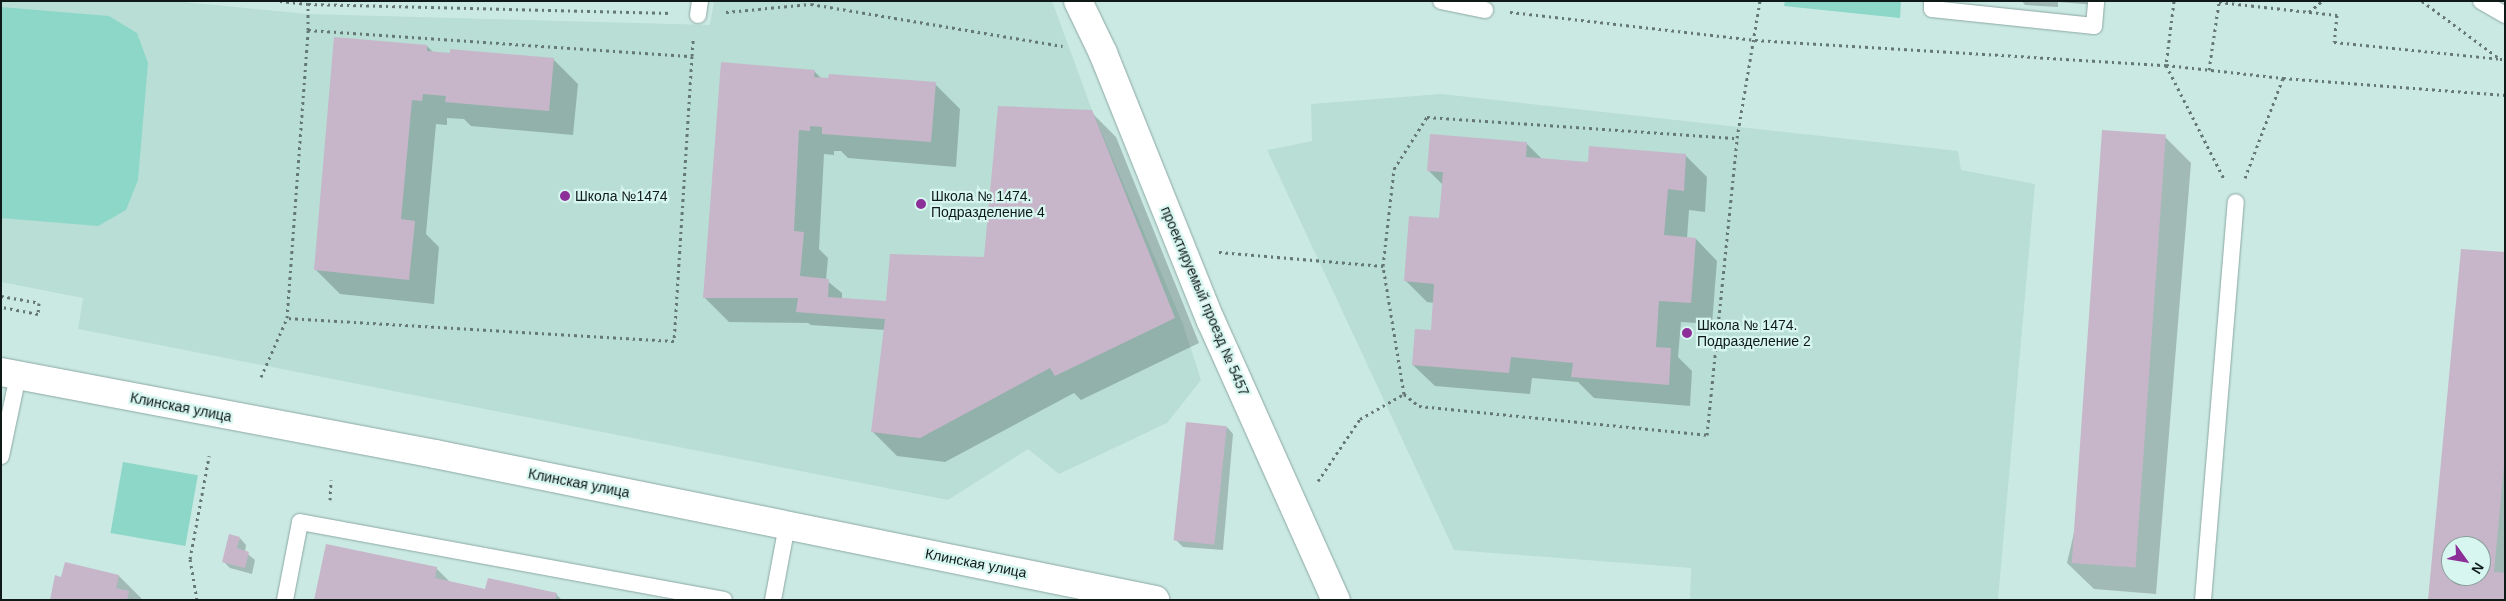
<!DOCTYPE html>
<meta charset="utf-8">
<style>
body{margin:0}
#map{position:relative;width:2506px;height:601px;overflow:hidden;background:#cbe9e3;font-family:Helvetica,sans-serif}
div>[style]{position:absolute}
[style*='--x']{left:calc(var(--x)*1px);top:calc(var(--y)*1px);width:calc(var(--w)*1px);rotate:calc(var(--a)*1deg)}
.built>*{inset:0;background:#b8ded6}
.green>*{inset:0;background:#8dd7c9;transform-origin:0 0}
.shadow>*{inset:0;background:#0003}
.building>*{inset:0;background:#c7b6c9;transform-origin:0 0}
.path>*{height:3px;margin-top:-1.5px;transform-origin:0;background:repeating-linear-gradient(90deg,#657874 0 2.5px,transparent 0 6.5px)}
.roads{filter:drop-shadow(0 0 1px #8ba8a2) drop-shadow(0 0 1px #8ba8a2)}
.service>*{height:16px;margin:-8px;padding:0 8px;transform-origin:8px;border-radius:8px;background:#fff}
.minor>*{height:28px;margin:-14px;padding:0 14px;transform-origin:14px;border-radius:14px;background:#fff}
.dots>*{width:14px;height:14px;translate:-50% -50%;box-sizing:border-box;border:2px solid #d8f6f0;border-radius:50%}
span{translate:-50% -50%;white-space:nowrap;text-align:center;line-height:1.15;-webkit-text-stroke:4.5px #d8f6f0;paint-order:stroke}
.poi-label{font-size:14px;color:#0f1a18}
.left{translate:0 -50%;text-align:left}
.street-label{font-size:14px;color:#0f1a18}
.frame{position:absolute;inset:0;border:2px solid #0f1a18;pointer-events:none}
.north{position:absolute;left:2441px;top:536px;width:50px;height:50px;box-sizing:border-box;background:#d8f6f0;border:1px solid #889e9a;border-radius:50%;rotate:122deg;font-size:14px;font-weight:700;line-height:20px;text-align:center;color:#0f1a18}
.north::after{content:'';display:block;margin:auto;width:18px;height:22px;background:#8c2f99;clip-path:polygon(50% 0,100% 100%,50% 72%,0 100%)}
</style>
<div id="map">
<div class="built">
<div style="clip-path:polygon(1px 1px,173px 1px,308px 14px,710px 25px,714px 1px,1052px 1px,1092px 110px,1183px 324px,1201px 380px,1167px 423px,1059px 474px,1028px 449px,948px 500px,78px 329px,83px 298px,1px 282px)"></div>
<div style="clip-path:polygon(1441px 94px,1958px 151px,1961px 170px,2035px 184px,1998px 600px,1690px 600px,1691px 568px,1454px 550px,1267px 150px,1312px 141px,1311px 104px)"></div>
</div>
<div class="green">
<div style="clip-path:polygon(1785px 1px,1901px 1px,1900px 18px,1784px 6px)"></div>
<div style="clip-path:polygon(1px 7px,109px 16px,137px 33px,148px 63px,138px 180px,126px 210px,98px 226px,1px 218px)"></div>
<div style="left:123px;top:462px;width:76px;height:72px;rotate:10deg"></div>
</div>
<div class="shadow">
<div style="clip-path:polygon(2022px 1px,2096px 1px,2096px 5px,2058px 2px,2058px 7px,2025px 5px)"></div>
<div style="clip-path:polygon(427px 46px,434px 53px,553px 59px,578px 84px,573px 135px,471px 126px,464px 119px,447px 118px,447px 125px,436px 124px,426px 234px,439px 247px,434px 304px,340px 294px,315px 269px)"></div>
<div style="clip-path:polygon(814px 71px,822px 79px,935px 84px,960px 109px,956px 167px,848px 158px,841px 151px,834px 151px,834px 155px,824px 154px,819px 249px,828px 258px,826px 280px,842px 293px,842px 299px,887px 302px,985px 258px,1091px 112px,1116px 137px,1199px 343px,1081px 400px,1074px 393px,945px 462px,897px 456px,872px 431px,885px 330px,811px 325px,808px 323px,729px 322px,704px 297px)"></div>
<div style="clip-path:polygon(2165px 137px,2191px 163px,2156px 594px,2094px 589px,2067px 563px)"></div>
<div style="clip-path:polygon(1526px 143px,1543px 160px,1589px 163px,1685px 155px,1707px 177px,1705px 212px,1689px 210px,1687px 239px,1696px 239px,1717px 261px,1712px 324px,1681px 322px,1678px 357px,1692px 371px,1690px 406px,1594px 398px,1578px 382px,1532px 378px,1530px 394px,1435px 386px,1413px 365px,1432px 331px,1434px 303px,1427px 302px,1406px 281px,1440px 219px,1443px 185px,1428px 170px)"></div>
<div style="clip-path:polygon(evenodd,2505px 254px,2505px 600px,2429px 600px,2505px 254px,2451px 546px,2481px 546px,2481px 576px,2451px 576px,2451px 546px)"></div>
<div style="clip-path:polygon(1227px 427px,1233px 434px,1223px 550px,1183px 547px,1176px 540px)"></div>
<div style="clip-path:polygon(240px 538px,246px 545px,245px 552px,255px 560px,252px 574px,230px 568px,223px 561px)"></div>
<div style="clip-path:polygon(66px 563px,119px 576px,143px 600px,51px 600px,62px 578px)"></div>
<div style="clip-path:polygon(436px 568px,450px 582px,486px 590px,556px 594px,562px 600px,316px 600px)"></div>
</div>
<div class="building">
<div style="clip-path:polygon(334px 37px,427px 45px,427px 51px,450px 53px,450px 49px,554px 58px,549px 111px,445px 102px,446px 96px,423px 94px,422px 101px,412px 100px,401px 219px,415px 221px,409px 280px,314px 270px)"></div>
<div style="clip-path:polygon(721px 62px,815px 70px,814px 77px,828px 78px,829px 74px,936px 82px,931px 142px,822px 134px,822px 127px,810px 126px,810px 131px,799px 130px,794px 231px,804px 232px,800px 276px,829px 279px,828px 297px,886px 301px,890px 254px,984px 257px,998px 106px,1092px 110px,1175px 318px,1055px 376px,1050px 368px,920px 438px,871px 432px,885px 319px,796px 312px,798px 298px,703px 298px)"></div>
<div style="left:2102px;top:130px;width:64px;height:434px;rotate:4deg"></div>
<div style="clip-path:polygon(1430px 134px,1527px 142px,1526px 157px,1588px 162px,1589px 146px,1686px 154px,1684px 191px,1668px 189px,1664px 235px,1696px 238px,1691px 303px,1659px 301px,1656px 347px,1671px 348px,1669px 385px,1571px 377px,1573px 363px,1511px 357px,1509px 373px,1412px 365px,1415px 329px,1431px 330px,1434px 284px,1404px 281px,1409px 216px,1439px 218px,1443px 172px,1427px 171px)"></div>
<div style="clip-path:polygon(evenodd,2461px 249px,2505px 252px,2505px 455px,2494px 572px,2505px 573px,2505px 600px,2428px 600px,2461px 249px,2451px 546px,2481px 546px,2481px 576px,2451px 576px,2451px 546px)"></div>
<div style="left:1186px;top:422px;width:41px;height:119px;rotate:6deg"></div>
<div style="clip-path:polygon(229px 534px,240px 537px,237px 548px,249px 552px,245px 568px,222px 562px)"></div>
<div style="clip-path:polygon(326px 544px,437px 567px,435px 578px,485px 589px,488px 578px,557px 593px,555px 600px,314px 600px)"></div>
<div style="clip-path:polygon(65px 562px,119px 575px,116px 588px,129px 591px,127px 600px,50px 600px,55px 575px,61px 577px)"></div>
</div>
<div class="path">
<div style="--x:280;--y:1;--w:28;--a:6"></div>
<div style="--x:2174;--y:1;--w:64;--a:97.1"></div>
<div style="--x:2166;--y:65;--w:128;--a:63"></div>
<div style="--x:2422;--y:1;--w:97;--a:36.6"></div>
<div style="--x:2500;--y:59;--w:5;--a:0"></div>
<div style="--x:726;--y:12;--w:85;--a:-5.4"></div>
<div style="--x:811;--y:4;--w:255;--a:9.5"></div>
<div style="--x:1510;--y:12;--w:247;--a:6.5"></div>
<div style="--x:1755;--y:40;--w:412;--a:3.5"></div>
<div style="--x:2166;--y:65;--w:118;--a:6.3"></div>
<div style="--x:2283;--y:78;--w:223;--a:4.4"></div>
<div style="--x:2309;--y:12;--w:17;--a:-40"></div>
<div style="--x:308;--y:30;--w:385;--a:3.9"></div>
<div style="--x:692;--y:56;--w:286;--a:93.6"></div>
<div style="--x:674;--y:341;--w:388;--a:-176.6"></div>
<div style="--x:287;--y:318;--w:289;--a:-85.8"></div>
<div style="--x:308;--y:30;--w:26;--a:-90"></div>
<div style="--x:308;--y:4;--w:364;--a:1.4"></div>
<div style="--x:692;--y:56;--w:16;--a:-86"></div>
<div style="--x:2209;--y:70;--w:69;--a:-81.6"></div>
<div style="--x:2219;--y:2;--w:119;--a:6.3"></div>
<div style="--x:2337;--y:15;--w:27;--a:96"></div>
<div style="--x:2334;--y:42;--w:167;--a:5.8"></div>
<div style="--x:2245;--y:178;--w:107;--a:-69.2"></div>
<div style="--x:1219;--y:252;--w:165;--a:4.9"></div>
<div style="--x:1;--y:296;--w:39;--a:10"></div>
<div style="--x:39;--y:303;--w:11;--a:95"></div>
<div style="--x:38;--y:314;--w:38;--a:-169"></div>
<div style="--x:261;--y:377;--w:64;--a:-66.2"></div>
<div style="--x:1404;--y:394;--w:130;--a:-99.3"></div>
<div style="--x:1383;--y:266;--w:98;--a:-83.5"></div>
<div style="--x:1394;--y:169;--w:62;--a:-57.6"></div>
<div style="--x:1427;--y:117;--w:311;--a:3.9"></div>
<div style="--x:1318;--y:481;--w:75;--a:-55.9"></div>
<div style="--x:1360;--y:419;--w:51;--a:-29.6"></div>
<div style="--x:1404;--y:394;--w:19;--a:39"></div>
<div style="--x:1419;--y:406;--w:289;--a:5.7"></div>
<div style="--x:1707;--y:435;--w:299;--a:-84.2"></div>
<div style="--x:1737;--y:138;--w:139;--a:-80.5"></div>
<div style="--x:330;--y:500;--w:20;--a:-87"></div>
<div style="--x:197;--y:600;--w:42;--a:-99.7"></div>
<div style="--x:190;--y:559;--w:105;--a:-79.5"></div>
</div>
<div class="roads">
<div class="service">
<div style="--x:1441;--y:1;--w:45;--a:11.6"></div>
<div style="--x:1932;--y:1;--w:8;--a:90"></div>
<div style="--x:1932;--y:9;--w:163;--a:6"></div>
<div style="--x:2094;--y:26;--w:25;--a:-85"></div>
<div style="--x:2481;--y:1;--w:28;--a:30"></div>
<div style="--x:698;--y:15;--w:14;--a:-82"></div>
<div style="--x:1;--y:456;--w:83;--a:-78.1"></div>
<div style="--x:285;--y:600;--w:79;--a:-79.1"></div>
<div style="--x:300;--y:522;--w:431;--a:10.4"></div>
<div style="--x:773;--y:600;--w:76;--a:-79.4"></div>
<div style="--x:2203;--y:600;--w:399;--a:-85.3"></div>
</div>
<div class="minor">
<div style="--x:1078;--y:1;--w:58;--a:64.3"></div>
<div style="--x:1103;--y:53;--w:289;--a:68.1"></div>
<div style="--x:1211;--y:321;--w:306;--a:65.9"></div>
<div style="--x:1;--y:372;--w:442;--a:10.7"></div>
<div style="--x:435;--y:454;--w:735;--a:11.46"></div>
</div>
</div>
<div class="dots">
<div style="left:565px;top:196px;background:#8c2f99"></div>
<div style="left:921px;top:204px;background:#8c2f99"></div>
<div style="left:1687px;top:333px;background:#8c2f99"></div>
</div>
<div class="poi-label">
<span class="left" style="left:575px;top:196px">Школа №1474</span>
<span class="left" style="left:931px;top:204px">Школа № 1474.<br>Подразделение 4</span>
<span class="left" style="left:1697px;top:333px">Школа № 1474.<br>Подразделение 2</span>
</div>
<div class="street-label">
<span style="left:1205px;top:301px;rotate:67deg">проектируемый проезд № 5457</span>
<span style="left:181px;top:407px;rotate:11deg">Клинская улица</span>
<span style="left:579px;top:483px;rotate:11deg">Клинская улица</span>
<span style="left:976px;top:563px;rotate:11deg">Клинская улица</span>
</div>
<div class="frame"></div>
<div class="north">N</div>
</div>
